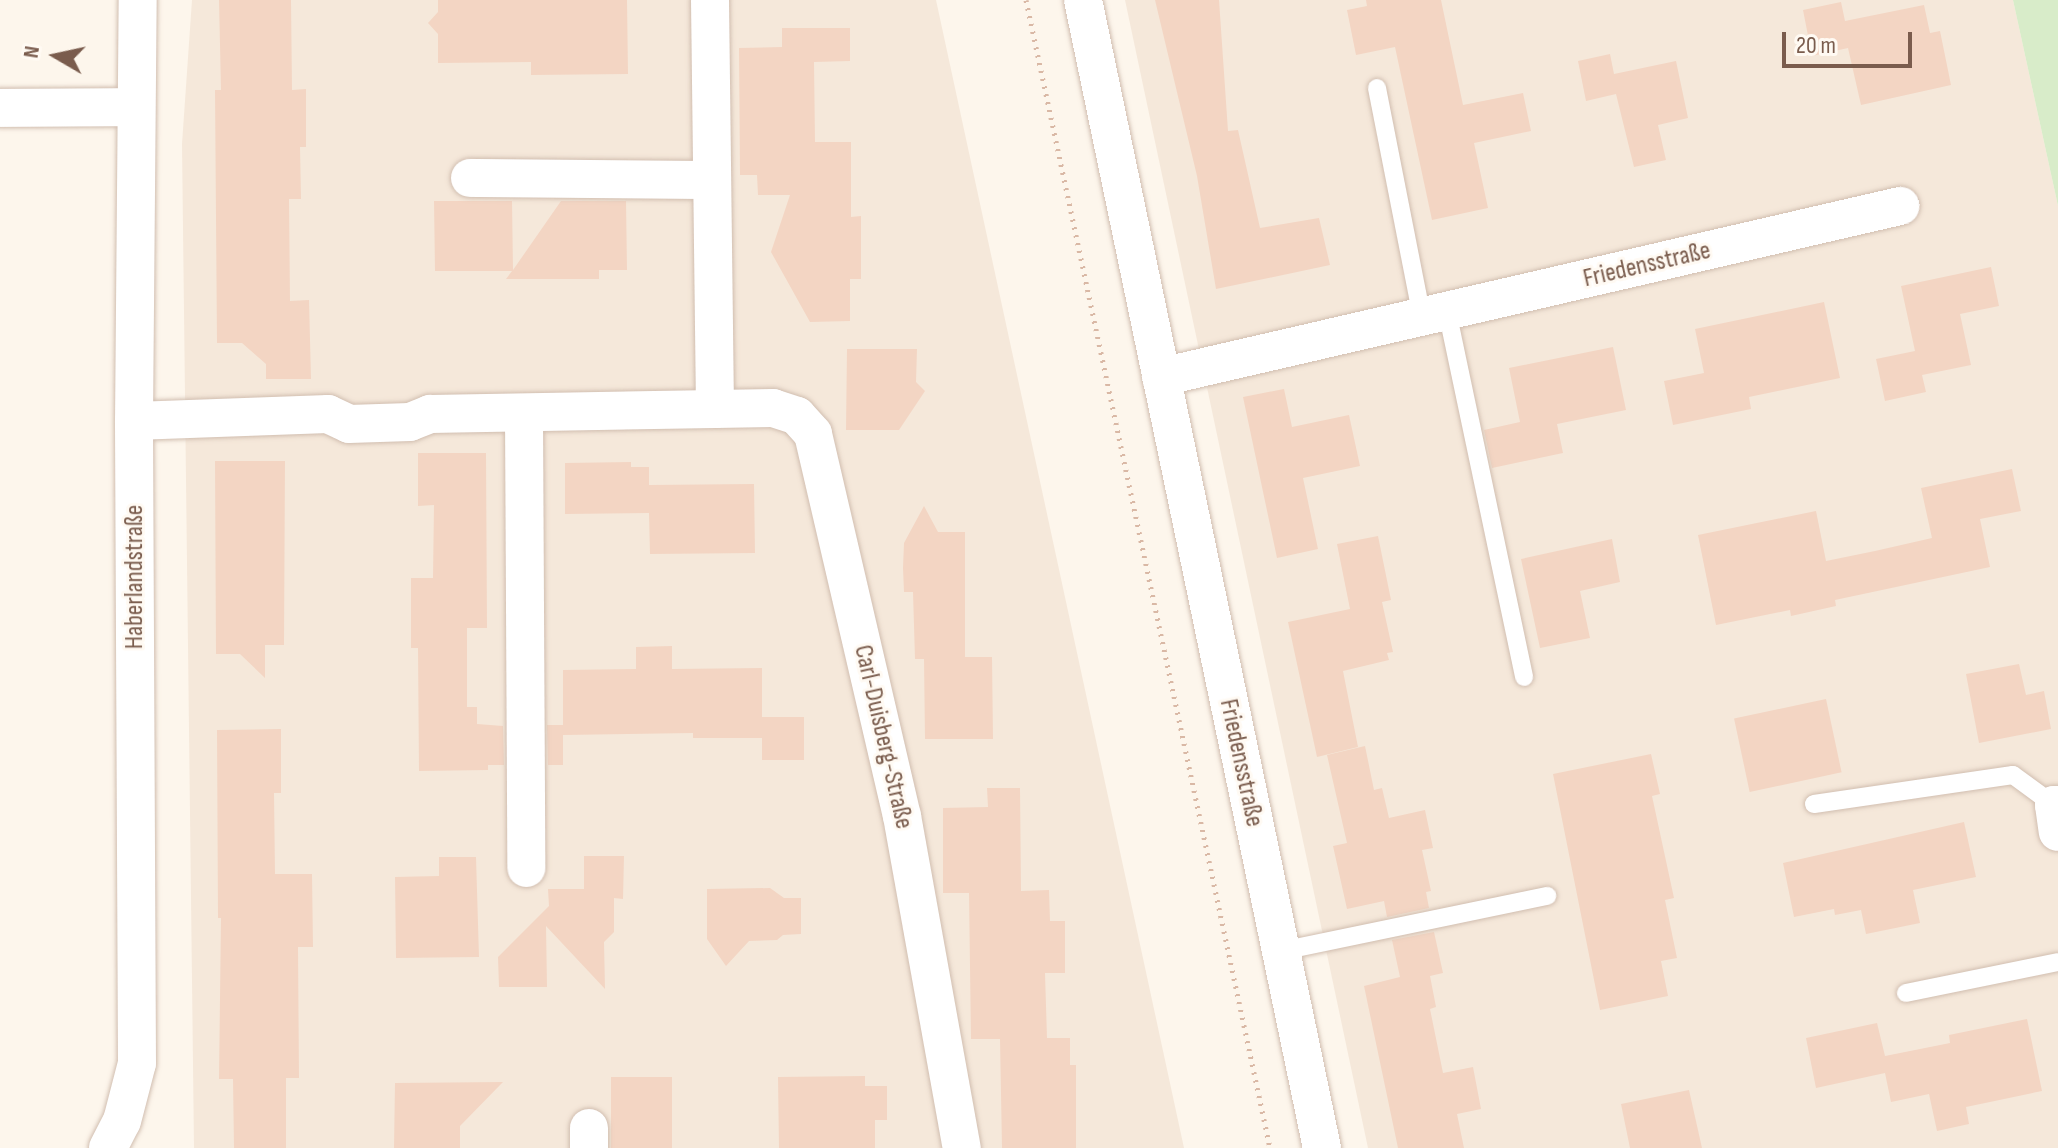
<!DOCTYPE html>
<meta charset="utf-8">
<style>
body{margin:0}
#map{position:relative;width:2058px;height:1148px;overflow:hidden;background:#fdf6ec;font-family:"Sofia Sans Condensed",sans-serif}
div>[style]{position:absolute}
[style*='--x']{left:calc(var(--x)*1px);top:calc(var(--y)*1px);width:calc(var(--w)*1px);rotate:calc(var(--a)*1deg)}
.residential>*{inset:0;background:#f5e8da}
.green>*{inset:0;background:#d8ecc9}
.building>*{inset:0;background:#f3d5c3;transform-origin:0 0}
.path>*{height:5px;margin-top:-2.5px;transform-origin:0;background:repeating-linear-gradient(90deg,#d9b8a5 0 2px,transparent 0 8px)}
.roads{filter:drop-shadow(0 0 2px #d1beb0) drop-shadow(0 0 2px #d1beb0)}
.lane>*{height:18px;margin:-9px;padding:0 9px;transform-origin:9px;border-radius:9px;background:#fff}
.street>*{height:38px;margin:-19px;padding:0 19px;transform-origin:19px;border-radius:19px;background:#fff}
span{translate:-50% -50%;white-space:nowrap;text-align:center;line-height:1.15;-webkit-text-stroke:6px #fffaf3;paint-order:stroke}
.street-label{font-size:26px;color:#7a5c4d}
.north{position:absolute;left:16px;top:16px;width:80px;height:80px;-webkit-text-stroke:6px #fffaf3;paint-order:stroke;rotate:279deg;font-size:22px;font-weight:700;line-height:32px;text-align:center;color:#7a5c4d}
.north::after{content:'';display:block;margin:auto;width:28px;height:36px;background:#7a5c4d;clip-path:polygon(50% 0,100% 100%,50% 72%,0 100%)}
.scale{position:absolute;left:1782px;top:32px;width:130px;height:36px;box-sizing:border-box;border:4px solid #7a5c4d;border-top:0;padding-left:10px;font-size:24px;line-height:28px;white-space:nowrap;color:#7a5c4d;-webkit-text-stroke:6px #fffaf3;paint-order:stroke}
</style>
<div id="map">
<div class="residential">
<div style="clip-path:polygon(192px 0,936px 0,1184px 1148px,194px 1148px,182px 144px)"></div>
<div style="clip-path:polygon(1125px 0,2013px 0,2058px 206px,2058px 1148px,1368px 1148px)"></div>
</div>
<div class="green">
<div style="clip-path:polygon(2013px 0,2058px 0,2058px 206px)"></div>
</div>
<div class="building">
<div style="clip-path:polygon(219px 0,291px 0,292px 90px,306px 89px,306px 147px,300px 147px,301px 199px,289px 199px,290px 301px,309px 300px,311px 379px,266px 379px,266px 364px,242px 343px,217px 343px,215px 90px,221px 90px)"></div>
<div style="clip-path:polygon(438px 0,627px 0,628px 74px,531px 75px,531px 62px,438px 63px,438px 34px,428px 23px,438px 12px)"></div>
<div style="clip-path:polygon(1155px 0,1219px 0,1228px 131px,1238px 130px,1260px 228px,1319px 218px,1330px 265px,1216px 289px,1197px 176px)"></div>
<div style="clip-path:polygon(1366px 0,1441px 0,1463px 105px,1523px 93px,1531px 131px,1474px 143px,1488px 208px,1432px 220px,1395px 47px,1356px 55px,1347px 10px,1367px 6px)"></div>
<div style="clip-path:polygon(1841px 2px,1845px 21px,1924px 5px,1930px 33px,1940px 31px,1951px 85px,1861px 105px,1848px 48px,1812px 56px,1803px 10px)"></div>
<div style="clip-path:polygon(782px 28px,850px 28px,850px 61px,814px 62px,815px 142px,851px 142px,851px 217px,861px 216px,861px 279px,850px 279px,850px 321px,810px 322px,771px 252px,790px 195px,758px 195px,757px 175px,740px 175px,739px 48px,782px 47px)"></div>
<div style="clip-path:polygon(1610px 54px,1614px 74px,1676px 61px,1688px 118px,1658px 125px,1666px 160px,1634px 167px,1616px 94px,1586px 101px,1578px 61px)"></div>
<div style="clip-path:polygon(434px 201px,512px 201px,513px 270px,561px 201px,626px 201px,627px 270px,599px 270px,599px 279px,506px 279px,512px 271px,435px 271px)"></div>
<div style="clip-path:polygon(1991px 267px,1999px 306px,1960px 314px,1971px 365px,1922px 375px,1926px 392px,1885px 401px,1876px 359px,1915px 351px,1901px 286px)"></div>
<div style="clip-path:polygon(1824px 302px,1840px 378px,1749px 397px,1751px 409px,1673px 425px,1664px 381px,1704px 373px,1695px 329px)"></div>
<div style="clip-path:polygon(1613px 347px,1626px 410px,1557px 424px,1563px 453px,1492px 468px,1484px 430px,1520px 422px,1509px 368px)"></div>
<div style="clip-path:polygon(847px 349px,917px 349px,916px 382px,925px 391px,899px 430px,846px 430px)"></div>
<div style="clip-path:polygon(1284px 389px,1292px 427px,1349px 415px,1360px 466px,1303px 478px,1318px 549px,1277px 558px,1243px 397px)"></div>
<div style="clip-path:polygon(418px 453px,486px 453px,487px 628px,467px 628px,467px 707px,477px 707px,477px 724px,503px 726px,504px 765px,488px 765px,488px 770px,419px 771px,418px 648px,411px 648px,411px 578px,433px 578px,434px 505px,418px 506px)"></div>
<div style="clip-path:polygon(215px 461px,285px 461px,284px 645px,265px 645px,265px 678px,240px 654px,216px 654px)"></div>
<div style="clip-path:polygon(631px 462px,631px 467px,649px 467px,649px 485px,754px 484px,755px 553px,650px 554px,649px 513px,565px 514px,565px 463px)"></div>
<div style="clip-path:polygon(2012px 469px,2021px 511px,1980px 519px,1990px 567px,1835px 600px,1836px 606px,1791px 616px,1790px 610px,1716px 625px,1698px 535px,1816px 511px,1826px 561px,1875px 551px,1932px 538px,1921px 488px)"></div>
<div style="clip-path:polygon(924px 506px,938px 532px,965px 532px,965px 657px,992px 657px,993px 739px,925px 739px,924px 659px,915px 659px,913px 592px,904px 592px,903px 568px,904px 543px)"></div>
<div style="clip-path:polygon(1378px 536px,1391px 600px,1382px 602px,1393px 652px,1387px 653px,1389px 660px,1343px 671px,1358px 747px,1317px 757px,1288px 622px,1350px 609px,1337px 544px)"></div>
<div style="clip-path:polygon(1612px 539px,1620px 582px,1580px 591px,1590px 638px,1540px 648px,1521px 559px)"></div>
<div style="clip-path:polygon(672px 646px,672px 669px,762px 668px,762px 717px,804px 717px,804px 760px,762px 760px,762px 738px,693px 738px,693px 733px,563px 735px,563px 765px,548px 765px,547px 725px,563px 725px,563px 670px,636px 669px,636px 647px)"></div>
<div style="clip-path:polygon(2019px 664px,2026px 695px,2044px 691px,2051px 729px,1979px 743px,1966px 674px)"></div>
<div style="left:1826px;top:699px;width:75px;height:94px;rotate:78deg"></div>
<div style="clip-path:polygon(281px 729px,281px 793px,274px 793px,275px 874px,312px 874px,313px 947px,298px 947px,299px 1078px,286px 1078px,286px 1148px,234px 1148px,233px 1079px,219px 1079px,221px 918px,218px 918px,217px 730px)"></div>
<div style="clip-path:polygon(1365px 746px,1374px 790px,1382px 788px,1389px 818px,1425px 810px,1433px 848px,1422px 850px,1431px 891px,1426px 892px,1429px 908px,1387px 917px,1384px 901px,1347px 909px,1333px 846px,1347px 843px,1327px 755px)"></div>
<div style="clip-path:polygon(1651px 754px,1660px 794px,1652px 796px,1674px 898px,1665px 900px,1677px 958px,1661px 961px,1668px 996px,1600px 1010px,1553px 774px)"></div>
<div style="clip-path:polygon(987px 788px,1020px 788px,1021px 891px,1049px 890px,1050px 921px,1065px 921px,1065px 973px,1045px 973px,1047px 1038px,1070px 1038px,1070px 1065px,1076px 1065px,1076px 1148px,1002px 1148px,1000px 1039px,971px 1039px,969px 893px,943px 893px,943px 808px,988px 807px)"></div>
<div style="clip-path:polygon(1964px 822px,1976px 877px,1913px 890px,1920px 923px,1866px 934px,1861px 910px,1835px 915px,1834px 909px,1794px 917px,1783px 863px)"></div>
<div style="clip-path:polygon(584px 856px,624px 856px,623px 899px,614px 898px,614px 932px,604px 942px,605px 989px,546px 926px,547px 987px,499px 987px,498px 957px,549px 906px,548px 889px,584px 889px)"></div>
<div style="clip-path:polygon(439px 857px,476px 857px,479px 957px,396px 958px,395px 877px,439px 876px)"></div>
<div style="clip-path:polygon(770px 888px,784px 898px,801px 898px,801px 934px,783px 935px,777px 940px,749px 941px,726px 966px,707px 939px,707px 889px)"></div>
<div style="clip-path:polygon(1434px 932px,1443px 973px,1430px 976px,1436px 1007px,1430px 1009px,1443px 1073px,1473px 1067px,1481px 1109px,1457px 1114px,1464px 1148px,1398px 1148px,1364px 986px,1400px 977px,1392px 940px)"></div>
<div style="clip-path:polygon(2027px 1019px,2042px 1091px,1966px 1107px,1969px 1124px,1937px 1131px,1929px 1094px,1891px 1102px,1885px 1073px,1816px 1088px,1806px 1038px,1877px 1023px,1885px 1056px,1950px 1043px,1949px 1035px)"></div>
<div style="clip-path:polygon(865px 1076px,865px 1086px,887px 1086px,887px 1120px,875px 1120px,875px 1148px,779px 1148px,778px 1077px)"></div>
<div style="left:672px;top:1077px;width:71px;height:61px;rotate:90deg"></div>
<div style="clip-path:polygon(503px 1082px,460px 1126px,460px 1148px,394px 1148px,395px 1083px)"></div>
<div style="clip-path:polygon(1689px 1090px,1702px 1148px,1630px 1148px,1621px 1104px)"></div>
</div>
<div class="path">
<div style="--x:1026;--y:0;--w:1174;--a:78"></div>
</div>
<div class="roads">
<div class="lane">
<div style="--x:1377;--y:88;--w:233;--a:78.9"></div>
<div style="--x:1447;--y:311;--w:374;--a:78.1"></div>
<div style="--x:1814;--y:804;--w:201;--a:-8.3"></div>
<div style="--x:2013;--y:775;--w:51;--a:36.2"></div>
<div style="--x:1281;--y:951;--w:272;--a:-11.7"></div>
<div style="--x:1906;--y:993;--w:155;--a:-11.5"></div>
</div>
<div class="street">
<div style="--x:710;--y:0;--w:409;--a:89.3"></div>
<div style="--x:715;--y:409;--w:58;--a:-1"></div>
<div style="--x:773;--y:408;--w:25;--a:18"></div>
<div style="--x:797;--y:416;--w:24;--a:48"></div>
<div style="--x:813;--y:434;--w:392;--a:76.9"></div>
<div style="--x:902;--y:816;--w:337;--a:79.8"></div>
<div style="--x:1083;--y:0;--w:1173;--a:78.24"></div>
<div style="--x:0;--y:108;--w:136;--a:-0.4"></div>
<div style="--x:470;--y:178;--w:242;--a:0.5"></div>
<div style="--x:1161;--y:377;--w:759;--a:-13.03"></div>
<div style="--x:524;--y:415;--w:453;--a:89.7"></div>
<div style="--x:134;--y:421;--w:194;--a:-2.1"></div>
<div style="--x:328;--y:414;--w:23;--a:25"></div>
<div style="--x:349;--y:424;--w:61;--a:-1.9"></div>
<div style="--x:410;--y:422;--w:22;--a:-22"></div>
<div style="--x:430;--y:414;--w:285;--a:-1"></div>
<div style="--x:2058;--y:805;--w:4;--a:180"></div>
<div style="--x:2054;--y:805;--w:27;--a:82"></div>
<div style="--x:108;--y:1148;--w:30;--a:-63"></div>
<div style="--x:122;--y:1121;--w:60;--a:-75.5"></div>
<div style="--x:137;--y:1063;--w:642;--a:-90.27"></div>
<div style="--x:134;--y:421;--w:421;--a:-89.5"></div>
<div style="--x:589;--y:1148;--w:20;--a:-90"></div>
</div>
</div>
<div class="street-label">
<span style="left:1647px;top:265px;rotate:-13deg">Friedensstraße</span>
<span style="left:135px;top:577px;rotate:-90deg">Haberlandstraße</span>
<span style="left:883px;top:737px;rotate:77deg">Carl-Duisberg-Straße</span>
<span style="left:1241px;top:763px;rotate:78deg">Friedensstraße</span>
</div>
<div class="north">N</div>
<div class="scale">20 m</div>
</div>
